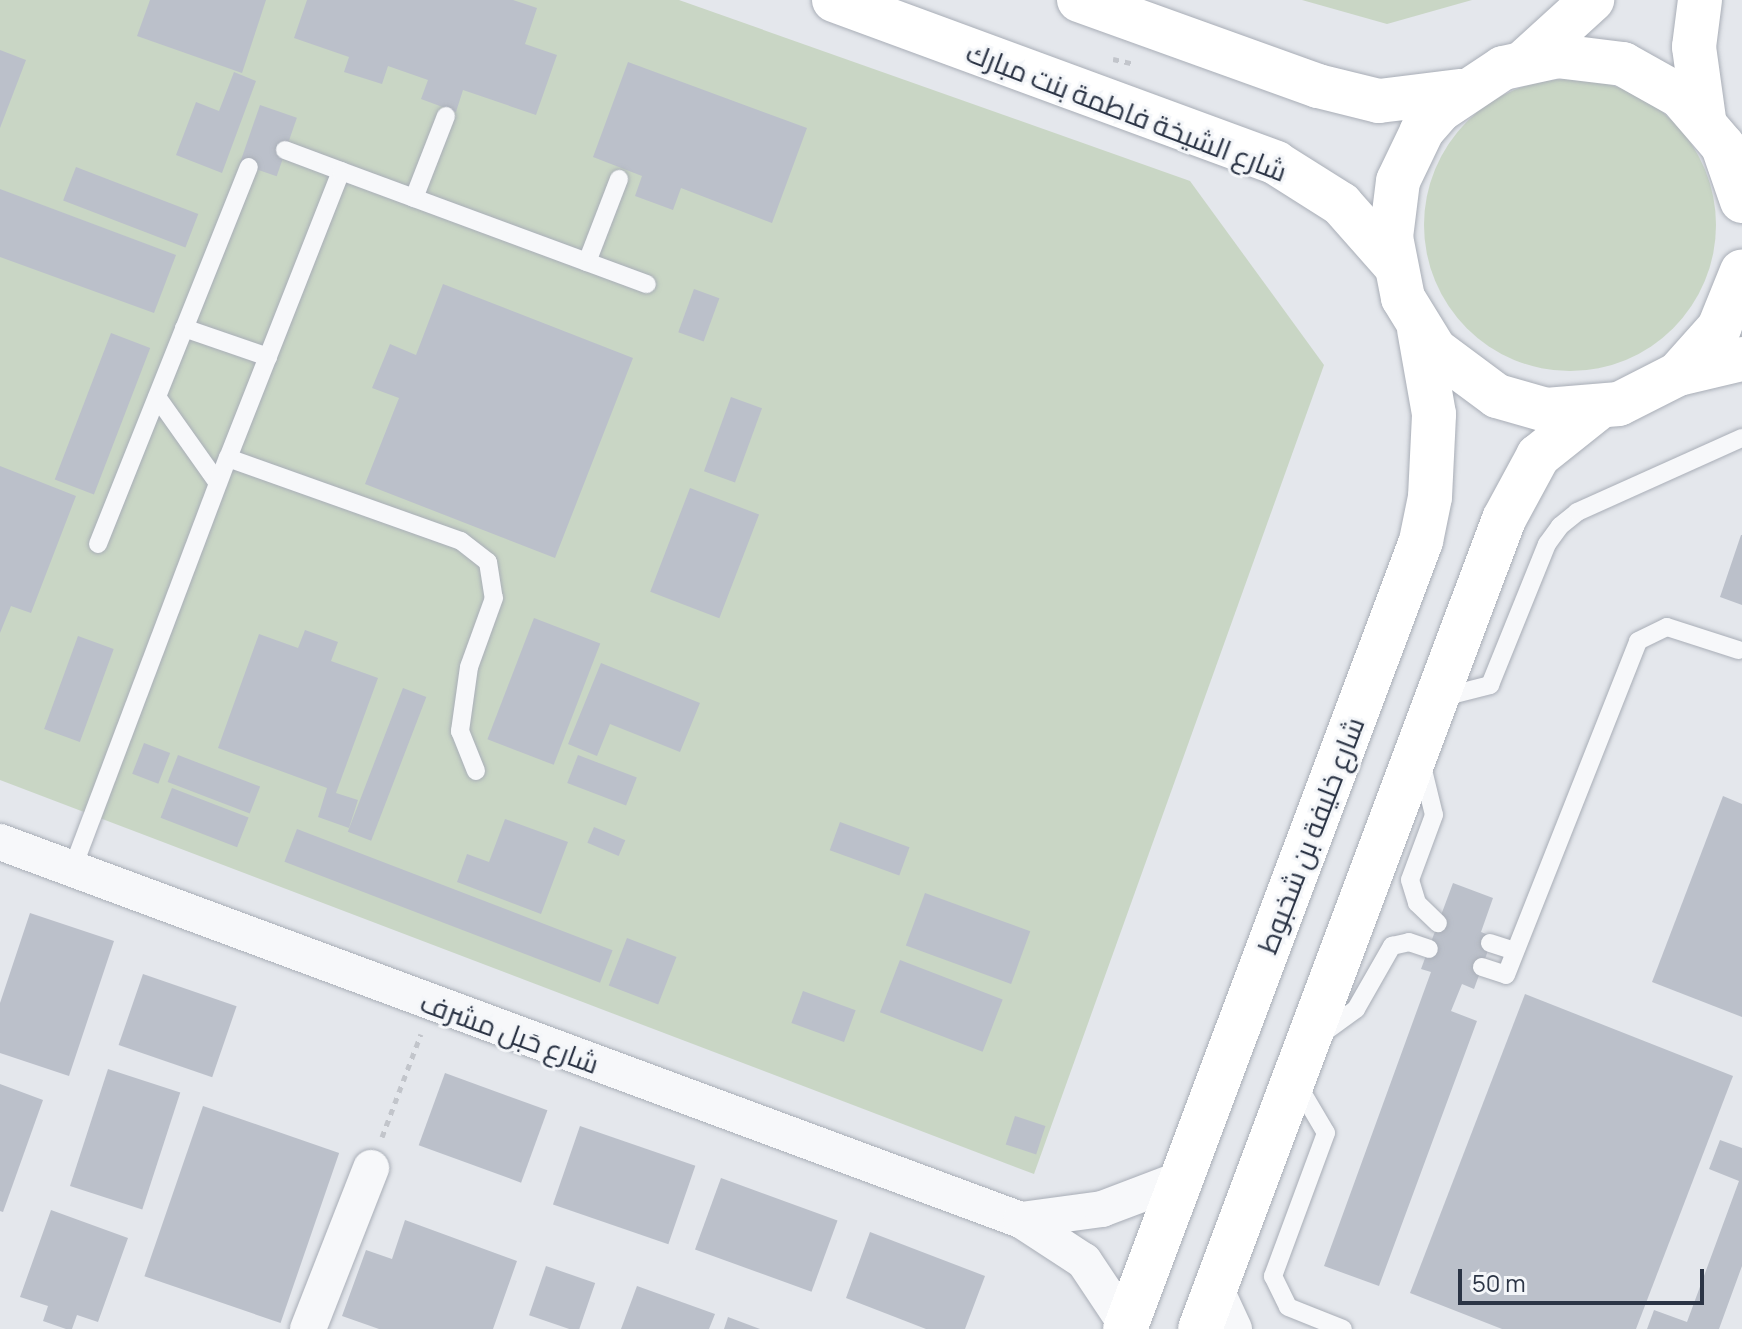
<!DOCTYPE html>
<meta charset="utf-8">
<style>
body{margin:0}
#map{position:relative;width:1742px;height:1329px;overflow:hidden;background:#e4e7ec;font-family:Manrope,Cairo,sans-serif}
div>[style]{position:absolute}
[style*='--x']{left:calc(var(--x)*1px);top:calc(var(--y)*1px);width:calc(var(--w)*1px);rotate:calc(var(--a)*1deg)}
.green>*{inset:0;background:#c9d6c5}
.round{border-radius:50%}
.building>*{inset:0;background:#bbc0ca;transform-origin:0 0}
.path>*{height:5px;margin-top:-2.5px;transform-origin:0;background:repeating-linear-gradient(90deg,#c2c5cb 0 6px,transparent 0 12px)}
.roads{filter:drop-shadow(0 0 2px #a9aeb7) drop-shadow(0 0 2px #a9aeb7)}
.service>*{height:18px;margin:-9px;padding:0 9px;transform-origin:9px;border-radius:9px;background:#f7f8fa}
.minor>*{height:36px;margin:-18px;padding:0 18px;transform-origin:18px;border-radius:18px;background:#f7f8fa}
.secondary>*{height:44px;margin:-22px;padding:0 22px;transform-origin:22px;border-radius:22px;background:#fff}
span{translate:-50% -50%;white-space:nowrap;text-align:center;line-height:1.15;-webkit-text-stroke:6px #f4f6f9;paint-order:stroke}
.street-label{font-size:28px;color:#2b3445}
.scale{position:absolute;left:1458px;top:1269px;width:246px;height:36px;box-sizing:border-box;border:4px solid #2b3445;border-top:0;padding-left:10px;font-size:24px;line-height:28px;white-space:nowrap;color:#2b3445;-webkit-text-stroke:6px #f4f6f9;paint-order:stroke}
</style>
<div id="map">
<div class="green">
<div style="clip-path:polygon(0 0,679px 0,1190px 181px,1324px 365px,1034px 1174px,0 780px)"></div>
<div style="clip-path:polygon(1302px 0,1472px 0,1387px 24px)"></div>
<div class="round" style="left:1424px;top:79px;width:292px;height:292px"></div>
</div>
<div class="building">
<div style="clip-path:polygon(150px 0,266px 0,242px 73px,137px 36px)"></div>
<div style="clip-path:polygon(307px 0,513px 0,537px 8px,525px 44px,557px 55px,536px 115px,463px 90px,456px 112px,421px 99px,428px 80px,388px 66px,382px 84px,344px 72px,349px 57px,294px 38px)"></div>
<div style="clip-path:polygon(0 50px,26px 60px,0 128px)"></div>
<div style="clip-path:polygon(628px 62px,807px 128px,772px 223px,681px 188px,673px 210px,635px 196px,642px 176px,593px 157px)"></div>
<div style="clip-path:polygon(234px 72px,256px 81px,222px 173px,176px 155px,196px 102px,219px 111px)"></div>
<div style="left:260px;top:105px;width:39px;height:62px;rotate:19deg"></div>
<div style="left:76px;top:167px;width:131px;height:36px;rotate:21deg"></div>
<div style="clip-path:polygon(0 189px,176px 255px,154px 313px,0 257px)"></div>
<div style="clip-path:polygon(443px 284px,633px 358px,555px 558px,365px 484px,399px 398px,372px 388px,390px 344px,416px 355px)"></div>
<div style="left:694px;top:289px;width:27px;height:46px;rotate:20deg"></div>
<div style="left:111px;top:333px;width:42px;height:157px;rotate:21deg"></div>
<div style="left:731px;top:397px;width:33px;height:79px;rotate:20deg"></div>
<div style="clip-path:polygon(0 466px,76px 496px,31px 613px,11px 606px,0 633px)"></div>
<div style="left:690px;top:488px;width:74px;height:111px;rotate:21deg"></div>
<div style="clip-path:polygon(1741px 535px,1742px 535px,1742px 605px,1720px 597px)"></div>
<div style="left:534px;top:618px;width:71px;height:130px;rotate:21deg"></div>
<div style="clip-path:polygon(305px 630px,338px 642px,331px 661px,378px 678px,336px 793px,358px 800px,349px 828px,318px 817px,327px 788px,218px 748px,259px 634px,298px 648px)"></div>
<div style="left:78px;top:636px;width:38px;height:99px;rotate:20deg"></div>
<div style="clip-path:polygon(601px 663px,700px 703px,680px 752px,610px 724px,597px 756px,568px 744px)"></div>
<div style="left:403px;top:688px;width:25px;height:154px;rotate:21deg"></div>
<div style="left:144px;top:743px;width:28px;height:33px;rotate:21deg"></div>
<div style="left:178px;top:755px;width:88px;height:29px;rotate:21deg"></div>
<div style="left:578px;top:755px;width:63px;height:30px;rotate:21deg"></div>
<div style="left:172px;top:788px;width:82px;height:32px;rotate:21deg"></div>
<div style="clip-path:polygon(1723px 796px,1742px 804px,1742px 1017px,1652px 982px)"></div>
<div style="clip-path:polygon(505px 819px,568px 842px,541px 914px,457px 882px,467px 854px,489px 862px)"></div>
<div style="left:840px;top:822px;width:74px;height:30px;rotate:20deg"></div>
<div style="left:594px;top:827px;width:34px;height:17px;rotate:23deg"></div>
<div style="left:297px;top:829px;width:338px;height:35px;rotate:21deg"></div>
<div style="clip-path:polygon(1453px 883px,1493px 898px,1481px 932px,1493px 937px,1474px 989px,1462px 984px,1451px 1011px,1477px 1021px,1379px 1286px,1324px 1266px,1431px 972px,1421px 969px)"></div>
<div style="left:925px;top:893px;width:112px;height:56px;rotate:20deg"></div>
<div style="clip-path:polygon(30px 913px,114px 941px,69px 1076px,0 1053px,0 1003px)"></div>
<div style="left:627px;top:938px;width:53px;height:51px;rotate:21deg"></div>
<div style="left:900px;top:960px;width:110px;height:56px;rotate:21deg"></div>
<div style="left:143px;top:974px;width:99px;height:75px;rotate:19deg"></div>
<div style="left:803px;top:991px;width:56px;height:34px;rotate:20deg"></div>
<div style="clip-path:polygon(1525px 994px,1733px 1076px,1636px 1329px,1502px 1329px,1410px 1293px)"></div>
<div style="left:108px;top:1069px;width:76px;height:123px;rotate:18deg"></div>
<div style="left:445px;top:1073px;width:109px;height:77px;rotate:20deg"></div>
<div style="clip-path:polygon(0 1084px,43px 1100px,3px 1212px,0 1211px)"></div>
<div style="left:203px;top:1106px;width:144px;height:180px;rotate:19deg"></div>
<div style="left:1015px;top:1116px;width:32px;height:30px;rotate:18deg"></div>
<div style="left:580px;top:1126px;width:122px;height:83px;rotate:19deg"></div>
<div style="clip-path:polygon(1720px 1140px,1742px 1148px,1742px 1266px,1719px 1329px,1647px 1329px,1654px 1310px,1687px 1322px,1739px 1181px,1709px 1169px)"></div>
<div style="left:721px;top:1178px;width:124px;height:76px;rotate:20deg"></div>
<div style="clip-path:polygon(51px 1210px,128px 1238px,98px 1322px,77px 1315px,72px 1329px,66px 1329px,43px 1321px,48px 1306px,20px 1297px)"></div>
<div style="clip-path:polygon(405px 1220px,517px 1261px,493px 1329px,379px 1329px,342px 1316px,366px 1250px,392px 1259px)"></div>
<div style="clip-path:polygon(870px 1232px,985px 1276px,965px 1329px,926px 1329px,846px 1298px)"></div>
<div style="left:546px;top:1266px;width:52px;height:52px;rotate:19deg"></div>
<div style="clip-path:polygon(637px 1286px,715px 1314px,709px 1329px,621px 1329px)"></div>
<div style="clip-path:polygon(728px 1317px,760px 1329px,724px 1329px)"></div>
</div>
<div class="path">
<div style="--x:1113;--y:59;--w:23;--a:13"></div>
<div style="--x:382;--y:1137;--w:110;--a:-69.3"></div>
</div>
<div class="roads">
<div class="service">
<div style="--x:285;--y:150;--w:60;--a:20.6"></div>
<div style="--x:414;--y:198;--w:88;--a:-68.7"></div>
<div style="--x:587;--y:262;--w:89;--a:-68.9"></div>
<div style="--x:184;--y:328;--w:89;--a:19"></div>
<div style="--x:157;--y:397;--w:105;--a:54.7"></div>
<div style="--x:228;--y:458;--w:308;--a:-68.5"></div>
<div style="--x:341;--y:171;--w:326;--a:20.3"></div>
<div style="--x:98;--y:544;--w:406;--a:-68.2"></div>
<div style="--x:1439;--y:698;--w:53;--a:-14.3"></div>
<div style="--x:1490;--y:685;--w:152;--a:-68"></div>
<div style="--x:1547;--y:544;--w:22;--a:-54"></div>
<div style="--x:1560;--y:526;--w:22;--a:-39"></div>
<div style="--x:1577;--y:512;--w:181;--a:-24.2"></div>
<div style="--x:1422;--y:766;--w:50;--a:76.2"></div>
<div style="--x:1434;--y:815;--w:69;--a:110.3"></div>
<div style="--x:1410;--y:880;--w:24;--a:73"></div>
<div style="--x:1417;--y:903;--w:29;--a:44"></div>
<div style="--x:72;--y:870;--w:441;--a:-69.3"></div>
<div style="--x:228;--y:458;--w:247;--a:19.6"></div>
<div style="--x:461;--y:541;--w:34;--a:38"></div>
<div style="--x:488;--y:562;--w:36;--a:81"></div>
<div style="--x:494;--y:598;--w:73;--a:109.9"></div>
<div style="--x:469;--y:667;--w:65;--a:98"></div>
<div style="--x:460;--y:731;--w:43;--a:68.2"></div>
<div style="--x:1490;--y:943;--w:26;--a:18"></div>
<div style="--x:1482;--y:967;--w:25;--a:18"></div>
<div style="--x:1506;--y:975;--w:359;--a:-68.4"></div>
<div style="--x:1638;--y:641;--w:32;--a:-26"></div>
<div style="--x:1667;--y:627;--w:75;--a:17.9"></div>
<div style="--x:1319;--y:1036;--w:46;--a:-36.1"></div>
<div style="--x:1356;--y:1009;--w:73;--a:-60.3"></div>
<div style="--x:1392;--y:946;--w:17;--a:-13"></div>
<div style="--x:1409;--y:942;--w:21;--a:19"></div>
<div style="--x:1296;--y:1082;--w:59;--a:59.5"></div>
<div style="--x:1326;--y:1133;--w:153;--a:110.3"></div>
<div style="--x:1273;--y:1276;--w:34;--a:64"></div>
<div style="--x:1288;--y:1307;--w:59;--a:21.8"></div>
</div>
<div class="minor">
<div style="--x:0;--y:842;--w:1089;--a:20.32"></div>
<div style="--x:1021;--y:1220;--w:75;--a:33.1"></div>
<div style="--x:1084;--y:1261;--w:76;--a:56.3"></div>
<div style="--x:1021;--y:1220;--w:82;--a:-7.7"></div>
<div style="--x:1102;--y:1209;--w:85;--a:-20.8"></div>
<div style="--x:1216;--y:1290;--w:43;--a:65.2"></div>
<div style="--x:308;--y:1329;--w:173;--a:-68.6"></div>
</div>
<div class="secondary">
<div style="--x:834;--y:0;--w:471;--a:20.2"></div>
<div style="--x:1276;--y:163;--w:77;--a:32.2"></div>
<div style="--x:1341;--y:204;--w:80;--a:48.5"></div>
<div style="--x:1079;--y:0;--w:254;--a:19.8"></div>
<div style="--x:1318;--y:86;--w:63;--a:13.8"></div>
<div style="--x:1379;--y:101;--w:83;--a:-7"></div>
<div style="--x:1700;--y:0;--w:47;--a:97.3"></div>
<div style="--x:1694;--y:47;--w:73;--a:82.1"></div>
<div style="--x:1525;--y:61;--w:91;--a:-42.3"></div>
<div style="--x:1742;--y:201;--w:58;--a:-109.1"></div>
<div style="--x:1723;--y:146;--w:66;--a:-130.7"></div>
<div style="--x:1680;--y:96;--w:65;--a:-150.7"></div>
<div style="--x:1623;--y:64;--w:65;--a:-173"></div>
<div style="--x:1558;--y:56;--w:56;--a:167.7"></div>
<div style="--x:1503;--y:68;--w:76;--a:146.3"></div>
<div style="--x:1440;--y:110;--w:28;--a:131"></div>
<div style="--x:1422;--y:131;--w:55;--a:115.6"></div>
<div style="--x:1398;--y:181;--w:56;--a:97.1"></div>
<div style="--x:1391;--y:237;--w:62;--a:78.9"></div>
<div style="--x:1403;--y:298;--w:61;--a:58.4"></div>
<div style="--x:1435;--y:350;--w:77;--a:36.6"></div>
<div style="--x:1497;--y:396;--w:51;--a:15.9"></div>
<div style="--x:1546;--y:410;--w:73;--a:-4.7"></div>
<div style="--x:1619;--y:404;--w:66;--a:-27"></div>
<div style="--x:1678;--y:374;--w:62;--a:-48.3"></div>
<div style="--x:1719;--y:328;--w:61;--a:-68"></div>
<div style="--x:1678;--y:374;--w:66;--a:-13.2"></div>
<div style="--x:1125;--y:1329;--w:842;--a:-69.41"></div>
<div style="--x:1421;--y:541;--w:45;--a:-78.4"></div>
<div style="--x:1430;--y:497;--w:83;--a:-87.2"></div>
<div style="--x:1434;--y:414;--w:86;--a:-100"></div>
<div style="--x:1200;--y:1329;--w:865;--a:-69.43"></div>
<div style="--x:1504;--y:519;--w:72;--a:-61.6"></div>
<div style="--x:1538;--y:456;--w:75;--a:-38.5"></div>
</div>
</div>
<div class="street-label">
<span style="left:1127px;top:111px;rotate:21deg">شارع الشيخة فاطمة بنت مبارك</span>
<span style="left:1310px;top:835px;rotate:-69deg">شارع خليفة بن شخبوط</span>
<span style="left:510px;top:1032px;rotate:20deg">شارع حَبل مشرف</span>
</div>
<div class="scale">50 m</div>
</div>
